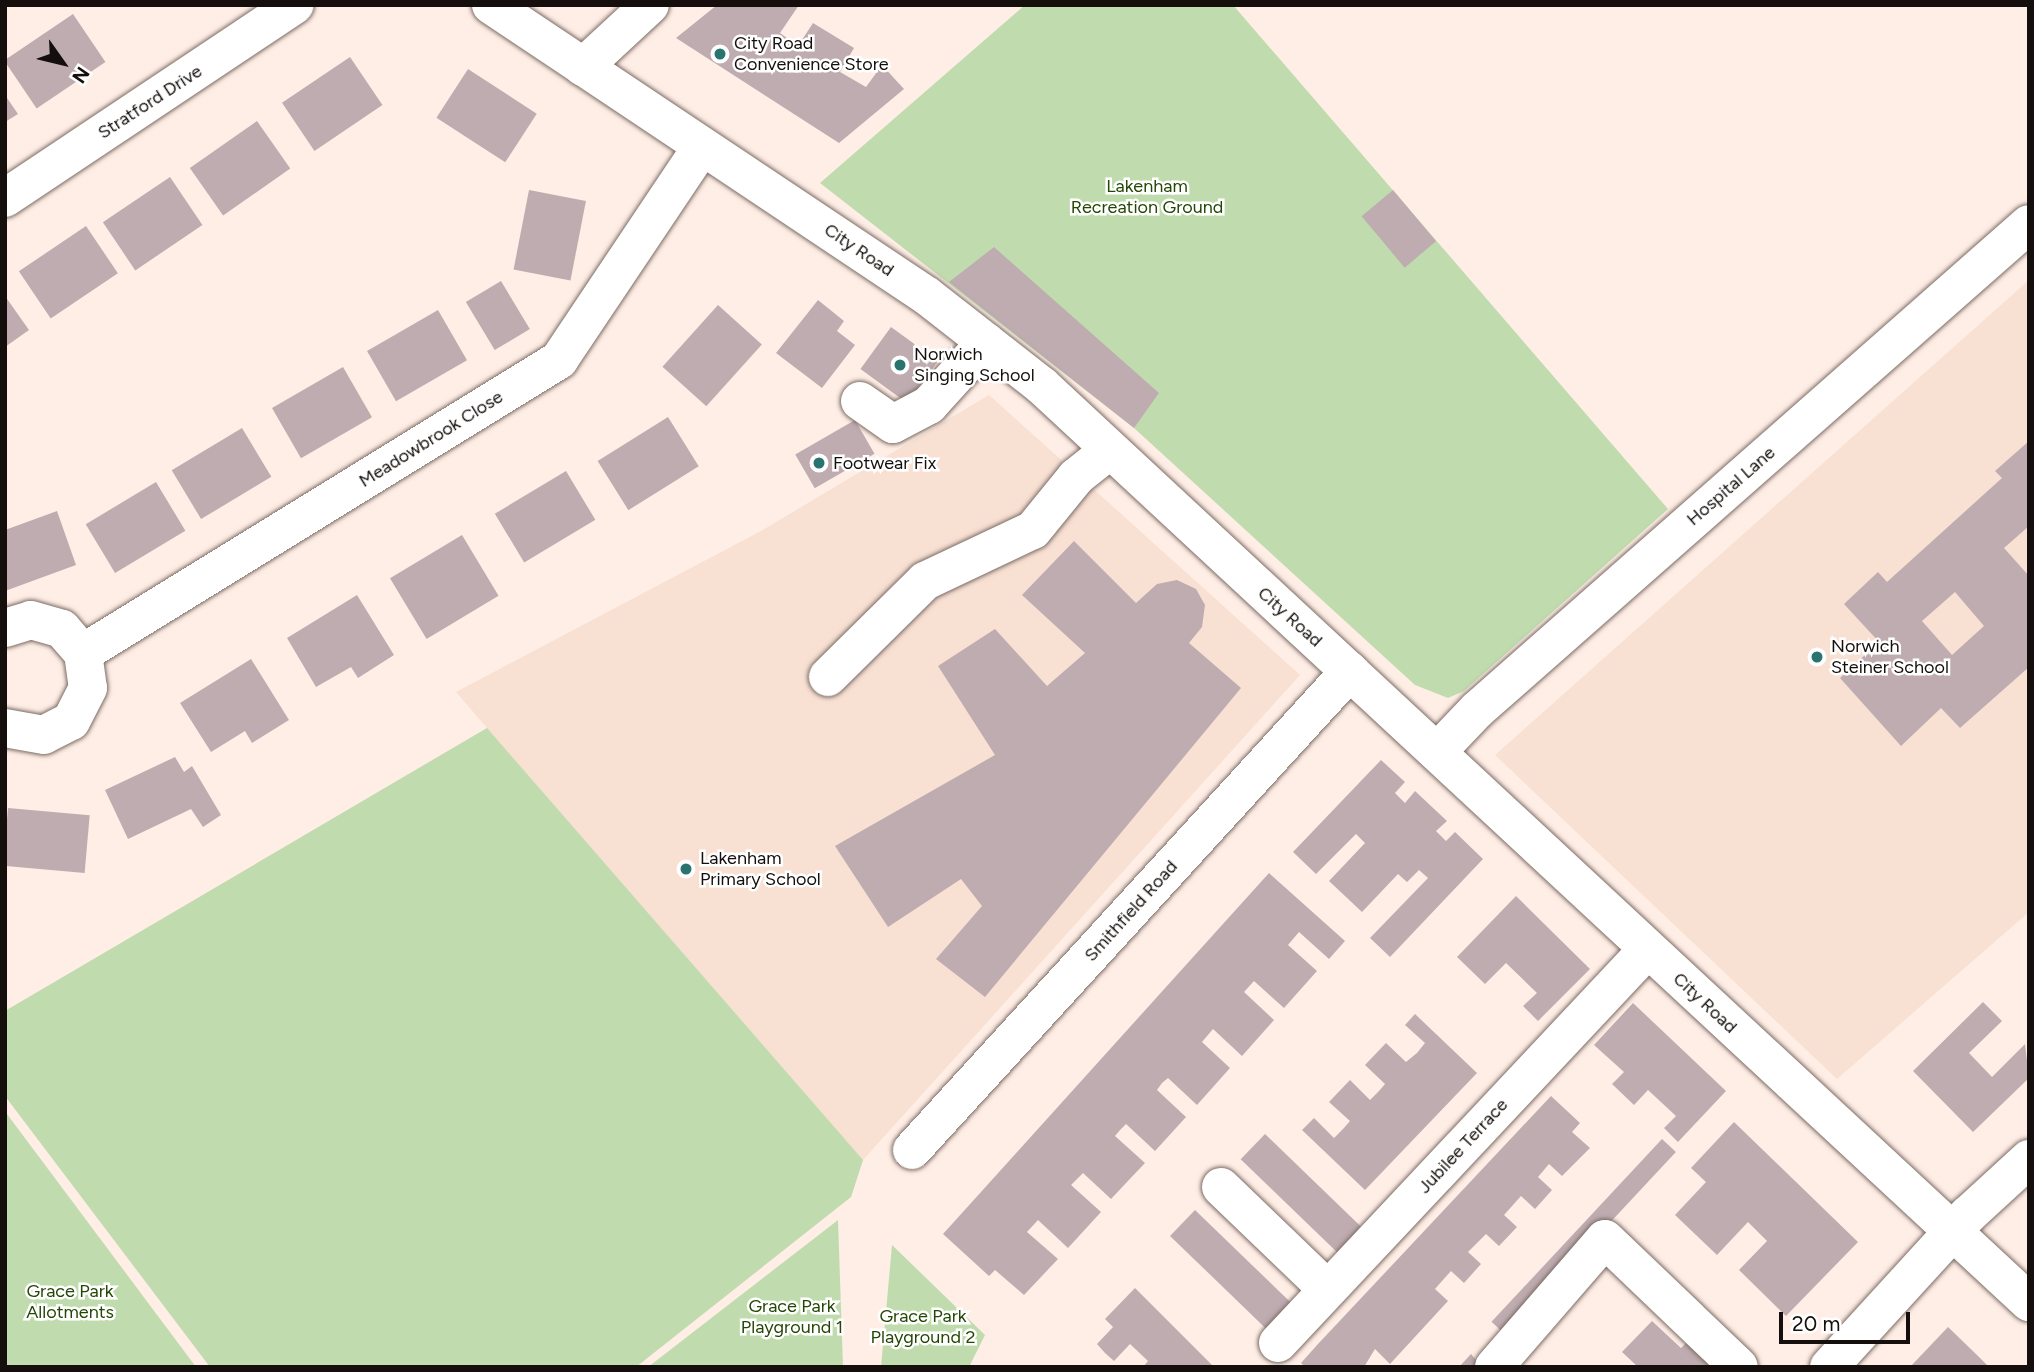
<!DOCTYPE html>
<style>
body{margin:0}
#map{position:relative;width:2034px;height:1372px;overflow:hidden;background:#ffeee5;font-family:Figtree,sans-serif}
div>[style]{position:absolute}
[style*='--x']{left:calc(var(--x)*1px);top:calc(var(--y)*1px);width:calc(var(--w)*1px);rotate:calc(var(--a)*1deg)}
.built>*{inset:0;background:#f8e0d3}
.green>*{inset:0;background:#c0dcaf}
.building>*{inset:0;background:#bfacb1;transform-origin:0 0}
.roads{filter:drop-shadow(0 0 2px #7b6c65) drop-shadow(0 0 2px #7b6c65)}
.minor>*{height:38px;margin:-19px;padding:0 19px;transform-origin:19px;border-radius:19px;background:#fff}
.dots>*{width:19px;height:19px;translate:-50% -50%;box-sizing:border-box;border:4px solid #fff;border-radius:50%}
span{translate:-50% -50%;white-space:nowrap;text-align:center;line-height:1.15;-webkit-text-stroke:5px #fff;paint-order:stroke}
.poi-label{font-size:18px;color:#140f0c}
.left{translate:0 -50%;text-align:left}
.street-label{font-size:18px;color:#140f0c}
.park-label{font-size:18px;color:#254705}
.frame{position:absolute;inset:0;border:7px solid #140f0c;pointer-events:none}
.north{position:absolute;left:28px;top:28px;width:70px;height:70px;-webkit-text-stroke:5px #fff;paint-order:stroke;rotate:124deg;font-size:19px;font-weight:700;line-height:28px;text-align:center;color:#140f0c}
.north::after{content:'';display:block;margin:auto;width:24px;height:32px;background:#140f0c;clip-path:polygon(50% 0,100% 100%,50% 72%,0 100%)}
.scale{position:absolute;left:1779px;top:1312px;width:131px;height:32px;box-sizing:border-box;border:4px solid #140f0c;border-top:0;padding-left:9px;font-size:21px;line-height:24px;white-space:nowrap;color:#140f0c;-webkit-text-stroke:5px #fff;paint-order:stroke}
</style>
<div id="map">
<div class="built">
<div style="clip-path:polygon(2029px 280px,2029px 912px,1837px 1079px,1495px 755px)"></div>
<div style="clip-path:polygon(989px 395px,1300px 675px,863px 1160px,851px 1197px,636px 1367px,210px 1367px,5px 1096px,5px 1011px,487px 728px,456px 692px,761px 531px)"></div>
</div>
<div class="green">
<div style="clip-path:polygon(1025px 5px,1233px 5px,1668px 509px,1464px 691px,1448px 698px,1415px 685px,1134px 428px,820px 183px)"></div>
<div style="clip-path:polygon(487px 728px,863px 1160px,851px 1197px,636px 1367px,210px 1367px,5px 1096px,5px 1011px)"></div>
<div style="clip-path:polygon(7px 1114px,196px 1367px,5px 1367px)"></div>
<div style="clip-path:polygon(838px 1220px,843px 1367px,648px 1367px)"></div>
<div style="clip-path:polygon(892px 1245px,985px 1335px,969px 1367px,881px 1367px)"></div>
</div>
<div class="building">
<div style="clip-path:polygon(717px 5px,799px 5px,780px 33px,798px 46px,813px 23px,854px 48px,840px 72px,866px 87px,882px 65px,904px 89px,839px 143px,676px 38px)"></div>
<div style="left:73px;top:14px;width:58px;height:83px;rotate:56deg"></div>
<div style="left:350px;top:57px;width:58px;height:82px;rotate:56deg"></div>
<div style="left:468px;top:69px;width:82px;height:58px;rotate:33deg"></div>
<div style="clip-path:polygon(5px 95px,18px 114px,5px 122px)"></div>
<div style="left:257px;top:121px;width:58px;height:82px;rotate:55deg"></div>
<div style="left:170px;top:177px;width:58px;height:81px;rotate:56deg"></div>
<div style="left:529px;top:190px;width:58px;height:81px;rotate:11deg"></div>
<div style="left:1393px;top:190px;width:67px;height:41px;rotate:50deg"></div>
<div style="left:86px;top:226px;width:57px;height:81px;rotate:56deg"></div>
<div style="clip-path:polygon(994px 247px,1159px 393px,1134px 428px,949px 282px)"></div>
<div style="left:501px;top:281px;width:56px;height:41px;rotate:59deg"></div>
<div style="clip-path:polygon(5px 296px,29px 330px,5px 347px)"></div>
<div style="clip-path:polygon(818px 300px,844px 321px,837px 331px,855px 345px,822px 388px,776px 353px)"></div>
<div style="left:718px;top:305px;width:59px;height:83px;rotate:42deg"></div>
<div style="left:438px;top:310px;width:58px;height:82px;rotate:60deg"></div>
<div style="left:891px;top:327px;width:58px;height:52px;rotate:36deg"></div>
<div style="left:343px;top:367px;width:58px;height:82px;rotate:60deg"></div>
<div style="left:668px;top:417px;width:58px;height:83px;rotate:58deg"></div>
<div style="left:855px;top:420px;width:39px;height:69px;rotate:60deg"></div>
<div style="left:242px;top:428px;width:57px;height:82px;rotate:59deg"></div>
<div style="clip-path:polygon(evenodd,2029px 441px,2029px 526px,2004px 548px,2029px 576px,2029px 667px,1960px 728px,1941px 708px,1901px 746px,1840px 678px,1879px 642px,1844px 604px,1878px 572px,1887px 582px,2002px 478px,1995px 471px,2029px 441px,1955px 592px,1984px 626px,1952px 655px,1922px 621px,1955px 592px)"></div>
<div style="left:566px;top:471px;width:57px;height:83px;rotate:59deg"></div>
<div style="left:156px;top:482px;width:57px;height:82px;rotate:59deg"></div>
<div style="clip-path:polygon(57px 511px,76px 565px,5px 591px,5px 530px)"></div>
<div style="left:462px;top:535px;width:71px;height:84px;rotate:59deg"></div>
<div style="clip-path:polygon(1074px 541px,1136px 603px,1157px 584px,1177px 580px,1196px 589px,1205px 605px,1202px 627px,1189px 643px,1241px 688px,985px 997px,936px 959px,982px 906px,961px 879px,888px 927px,835px 846px,995px 755px,938px 666px,995px 629px,1047px 686px,1085px 653px,1022px 595px)"></div>
<div style="clip-path:polygon(357px 595px,394px 655px,358px 678px,351px 667px,316px 687px,287px 638px)"></div>
<div style="clip-path:polygon(251px 659px,289px 720px,252px 743px,245px 731px,211px 752px,180px 703px)"></div>
<div style="clip-path:polygon(175px 757px,184px 772px,192px 766px,221px 815px,203px 827px,191px 809px,128px 839px,105px 790px)"></div>
<div style="clip-path:polygon(1381px 760px,1405px 782px,1395px 793px,1405px 803px,1415px 791px,1447px 821px,1436px 831px,1446px 841px,1455px 832px,1483px 859px,1390px 957px,1370px 938px,1428px 878px,1419px 870px,1407px 882px,1398px 874px,1362px 912px,1329px 881px,1365px 843px,1356px 834px,1316px 874px,1293px 852px)"></div>
<div style="left:8px;top:808px;width:82px;height:58px;rotate:5deg"></div>
<div style="clip-path:polygon(1269px 873px,1345px 941px,1329px 959px,1299px 932px,1288px 945px,1317px 971px,1284px 1008px,1254px 981px,1244px 992px,1274px 1020px,1242px 1056px,1213px 1029px,1202px 1042px,1230px 1068px,1197px 1105px,1168px 1078px,1162px 1083px,1157px 1090px,1186px 1117px,1155px 1151px,1126px 1124px,1120px 1130px,1115px 1136px,1145px 1163px,1127px 1182px,1111px 1199px,1083px 1173px,1071px 1185px,1101px 1212px,1068px 1248px,1038px 1220px,1027px 1232px,1058px 1259px,1024px 1295px,995px 1270px,989px 1276px,943px 1234px)"></div>
<div style="clip-path:polygon(1516px 896px,1590px 969px,1538px 1021px,1523px 1006px,1537px 993px,1506px 963px,1485px 984px,1457px 957px)"></div>
<div style="clip-path:polygon(1983px 1002px,2002px 1021px,1969px 1053px,1992px 1077px,2025px 1044px,2029px 1078px,1973px 1132px,1913px 1071px)"></div>
<div style="clip-path:polygon(1633px 1003px,1726px 1091px,1678px 1142px,1664px 1128px,1676px 1116px,1648px 1090px,1634px 1105px,1612px 1084px,1624px 1072px,1594px 1045px)"></div>
<div style="clip-path:polygon(1415px 1014px,1477px 1073px,1365px 1190px,1302px 1130px,1314px 1118px,1334px 1138px,1343px 1129px,1350px 1121px,1329px 1102px,1350px 1080px,1370px 1100px,1379px 1091px,1385px 1084px,1365px 1065px,1386px 1043px,1406px 1062px,1417px 1053px,1425px 1043px,1405px 1025px)"></div>
<div style="clip-path:polygon(1551px 1096px,1580px 1123px,1572px 1132px,1590px 1148px,1562px 1176px,1549px 1164px,1538px 1177px,1552px 1190px,1544px 1199px,1535px 1209px,1521px 1196px,1504px 1215px,1517px 1227px,1499px 1246px,1486px 1234px,1468px 1252px,1481px 1264px,1464px 1283px,1451px 1271px,1442px 1281px,1435px 1289px,1448px 1301px,1390px 1364px,1375px 1349px,1364px 1367px,1305px 1367px,1301px 1363px,1318px 1344px)"></div>
<div style="clip-path:polygon(1734px 1122px,1858px 1242px,1786px 1316px,1739px 1270px,1767px 1241px,1748px 1222px,1717px 1255px,1675px 1215px,1706px 1182px,1691px 1168px)"></div>
<div style="left:1265px;top:1134px;width:134px;height:35px;rotate:44deg"></div>
<div style="left:1662px;top:1139px;width:19px;height:250px;rotate:43deg"></div>
<div style="left:1195px;top:1210px;width:135px;height:36px;rotate:44deg"></div>
<div style="clip-path:polygon(1135px 1288px,1214px 1367px,1143px 1367px,1148px 1361px,1130px 1344px,1114px 1361px,1105px 1353px,1097px 1344px,1113px 1327px,1105px 1319px)"></div>
<div style="clip-path:polygon(1652px 1321px,1681px 1348px,1686px 1343px,1711px 1367px,1638px 1367px,1622px 1352px)"></div>
<div style="clip-path:polygon(1948px 1327px,1977px 1355px,1989px 1367px,1910px 1367px)"></div>
<div style="clip-path:polygon(1471px 1354px,1482px 1367px,1459px 1367px)"></div>
</div>
<div class="roads">
<div class="minor">
<div style="--x:491;--y:5;--w:524;--a:33.72"></div>
<div style="--x:927;--y:296;--w:145;--a:38"></div>
<div style="--x:1041;--y:385;--w:1348;--a:42.87"></div>
<div style="--x:583;--y:67;--w:91;--a:-42.8"></div>
<div style="--x:5;--y:198;--w:348;--a:-33.7"></div>
<div style="--x:860;--y:401;--w:40;--a:34.9"></div>
<div style="--x:893;--y:424;--w:41;--a:-27.8"></div>
<div style="--x:929;--y:405;--w:85;--a:-47.9"></div>
<div style="--x:5;--y:628;--w:27;--a:-17"></div>
<div style="--x:31;--y:620;--w:32;--a:16"></div>
<div style="--x:62;--y:629;--w:32;--a:49"></div>
<div style="--x:83;--y:653;--w:35;--a:82"></div>
<div style="--x:88;--y:688;--w:37;--a:117"></div>
<div style="--x:71;--y:721;--w:30;--a:153"></div>
<div style="--x:44;--y:735;--w:40;--a:-170"></div>
<div style="--x:83;--y:653;--w:559;--a:-31.61"></div>
<div style="--x:559;--y:360;--w:257;--a:-56.2"></div>
<div style="--x:828;--y:677;--w:136;--a:-44.7"></div>
<div style="--x:925;--y:581;--w:119;--a:-25.3"></div>
<div style="--x:1033;--y:530;--w:68;--a:-50.9"></div>
<div style="--x:1076;--y:477;--w:43;--a:-38.5"></div>
<div style="--x:1437;--y:752;--w:58;--a:-46.4"></div>
<div style="--x:1477;--y:710;--w:735;--a:-41.36"></div>
<div style="--x:912;--y:1150;--w:649;--a:-47.56"></div>
<div style="--x:1221;--y:1187;--w:147;--a:43.9"></div>
<div style="--x:1278;--y:1343;--w:540;--a:-46.8"></div>
<div style="--x:1494;--y:1367;--w:169;--a:-49.1"></div>
<div style="--x:1605;--y:1239;--w:185;--a:43.7"></div>
<div style="--x:1829;--y:1367;--w:206;--a:-47.6"></div>
<div style="--x:1968;--y:1215;--w:83;--a:-42.6"></div>
</div>
</div>
<div class="dots">
<div style="left:720px;top:54px;background:#2a7470"></div>
<div style="left:900px;top:365px;background:#2a7470"></div>
<div style="left:819px;top:463px;background:#2a7470"></div>
<div style="left:1817px;top:657px;background:#2a7470"></div>
<div style="left:686px;top:869px;background:#2a7470"></div>
</div>
<div class="poi-label">
<span class="left" style="left:734px;top:54px">City Road<br>Convenience Store</span>
<span class="left" style="left:914px;top:365px">Norwich<br>Singing School</span>
<span class="left" style="left:833px;top:463px">Footwear Fix</span>
<span class="left" style="left:1831px;top:657px">Norwich<br>Steiner School</span>
<span class="left" style="left:700px;top:869px">Lakenham<br>Primary School</span>
</div>
<div class="street-label">
<span style="left:150px;top:102px;rotate:-33deg">Stratford Drive</span>
<span style="left:859px;top:250px;rotate:34deg">City Road</span>
<span style="left:431px;top:439px;rotate:-32deg">Meadowbrook Close</span>
<span style="left:1731px;top:486px;rotate:-41deg">Hospital Lane</span>
<span style="left:1290px;top:617px;rotate:42deg">City Road</span>
<span style="left:1131px;top:911px;rotate:-48deg">Smithfield Road</span>
<span style="left:1705px;top:1003px;rotate:43deg">City Road</span>
<span style="left:1463px;top:1146px;rotate:-47deg">Jubilee Terrace</span>
</div>
<div class="park-label">
<span style="left:1147px;top:197px">Lakenham<br>Recreation Ground</span>
<span style="left:70px;top:1302px">Grace Park<br>Allotments</span>
<span style="left:792px;top:1317px">Grace Park<br>Playground 1</span>
<span style="left:923px;top:1327px">Grace Park<br>Playground 2</span>
</div>
<div class="frame"></div>
<div class="north">N</div>
<div class="scale">20 m</div>
</div>
